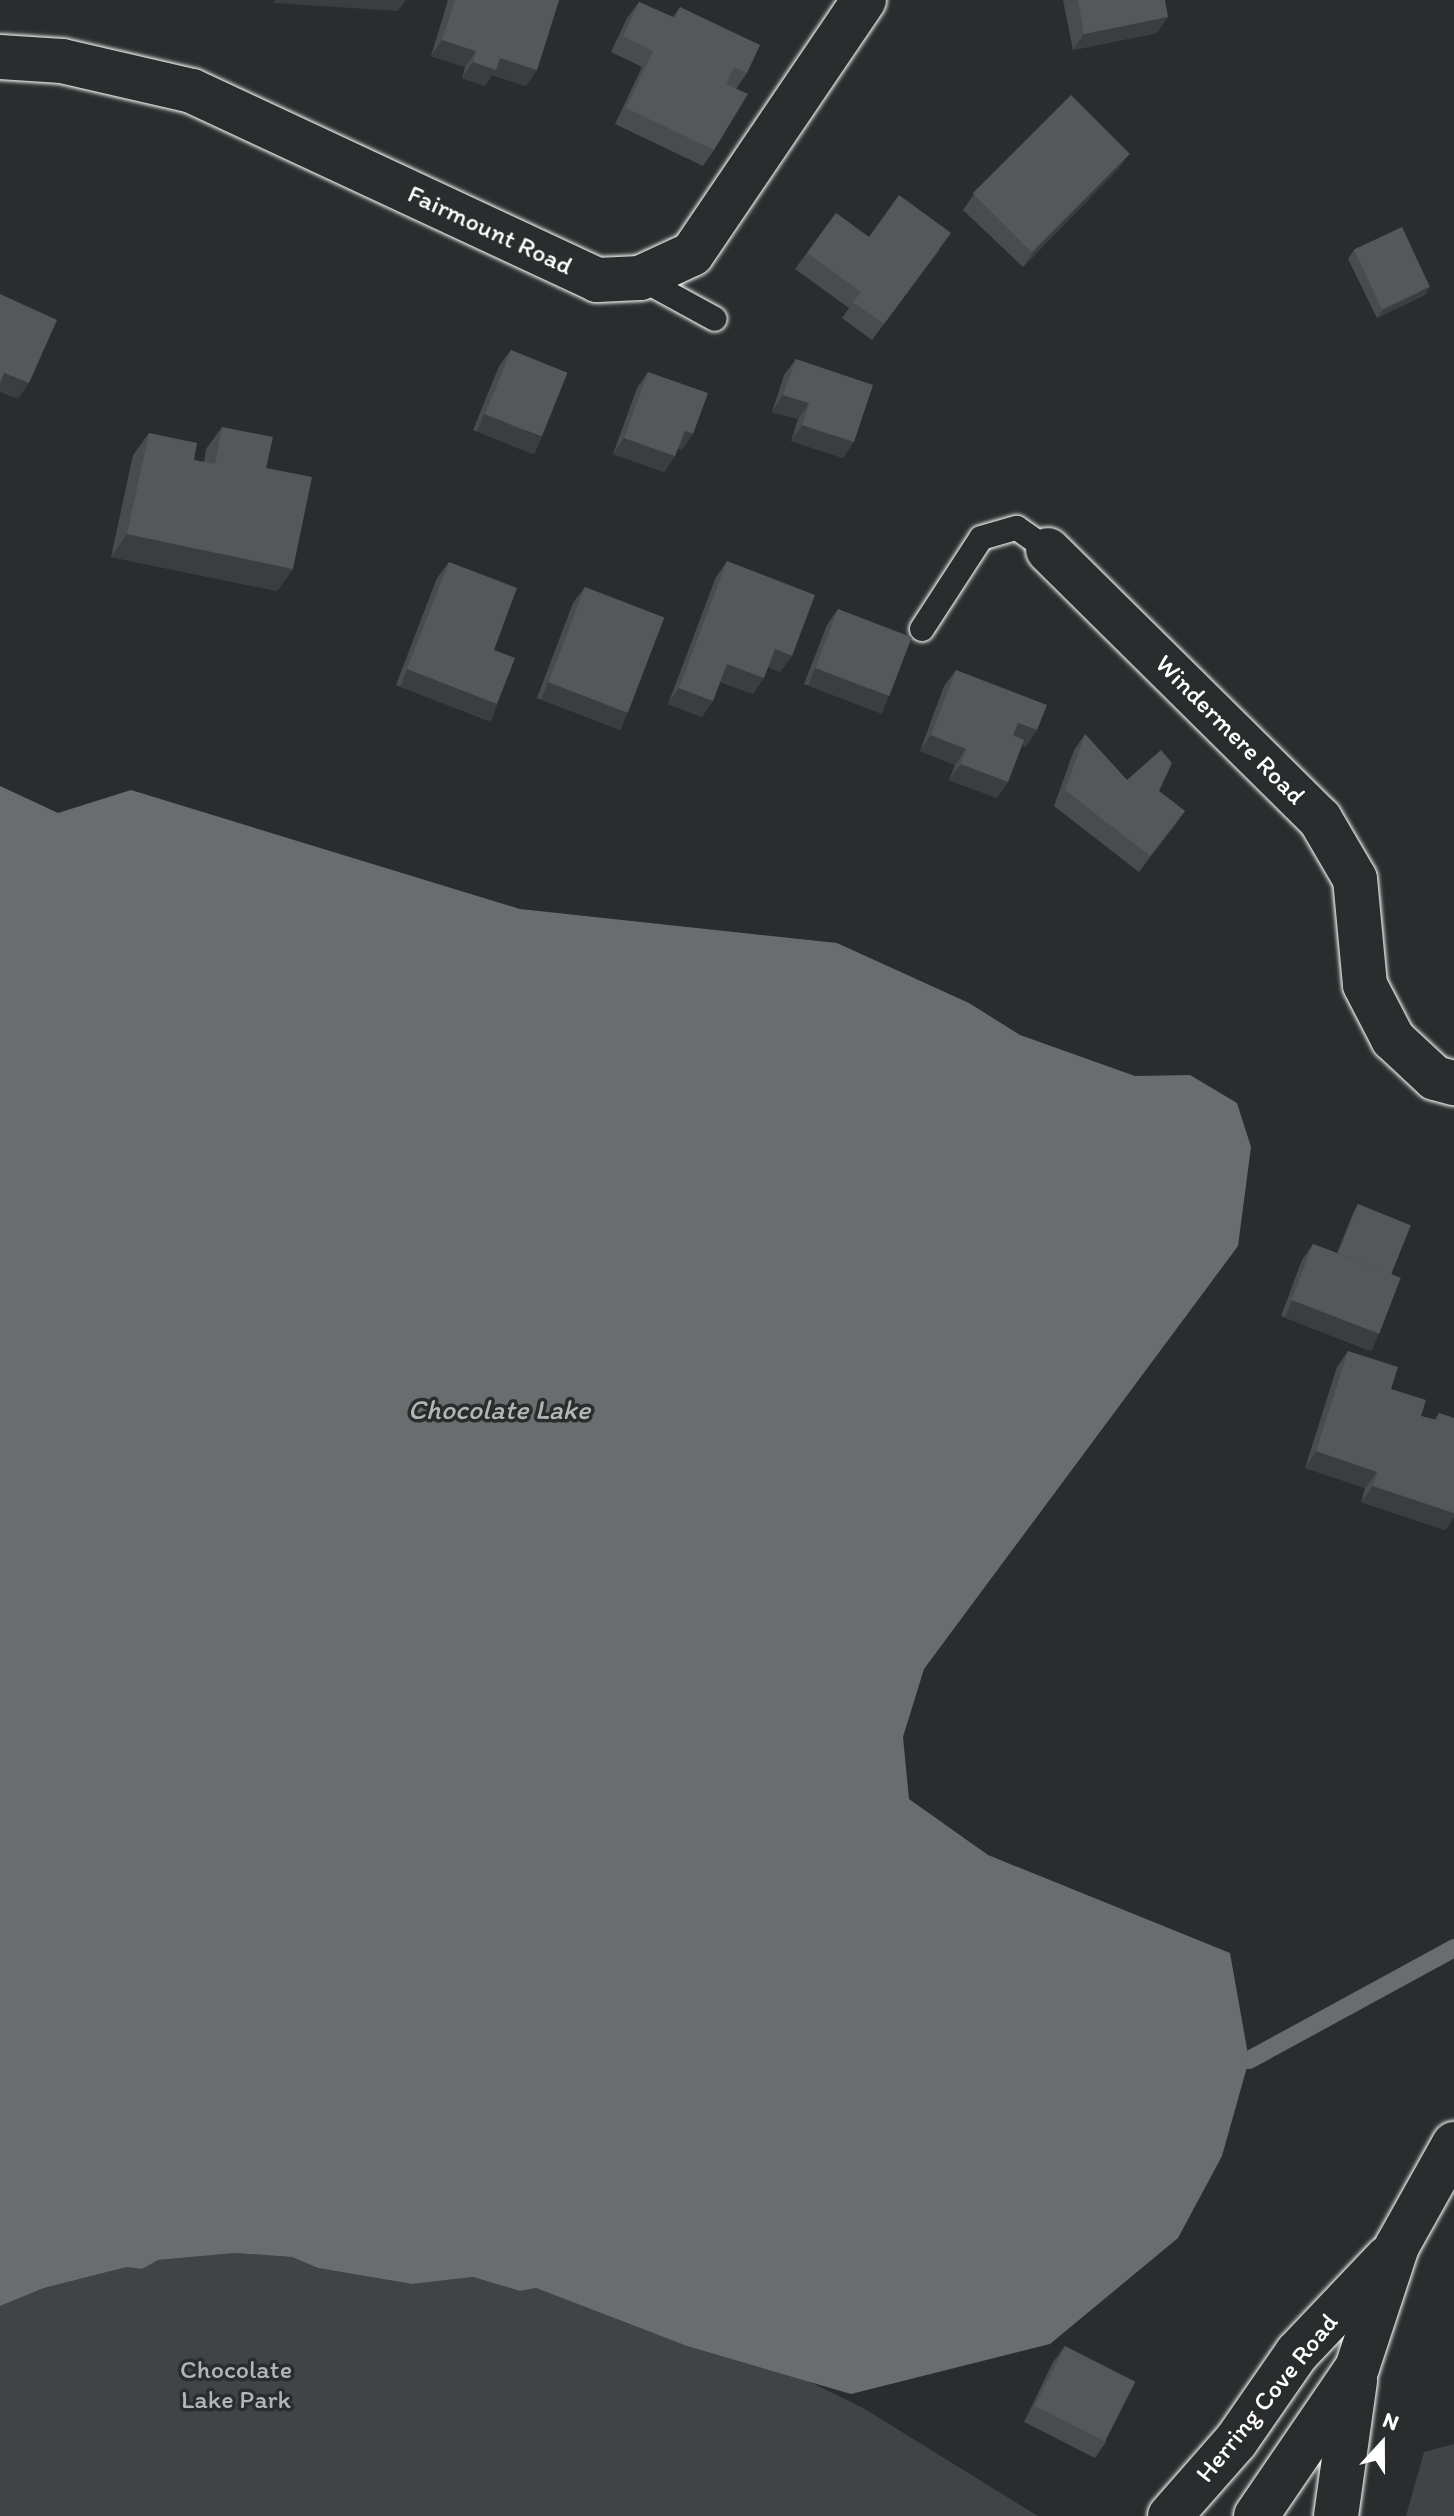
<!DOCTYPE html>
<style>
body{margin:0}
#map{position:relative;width:1454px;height:2516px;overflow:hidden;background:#2a2d2e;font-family:Itim,sans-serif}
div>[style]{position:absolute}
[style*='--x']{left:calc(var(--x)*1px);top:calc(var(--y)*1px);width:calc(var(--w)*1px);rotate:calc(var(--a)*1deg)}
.green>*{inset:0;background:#414445}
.water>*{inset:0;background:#6a6c6d}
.stream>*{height:18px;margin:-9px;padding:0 9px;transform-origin:9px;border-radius:9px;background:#6a6c6d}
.roads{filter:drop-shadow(0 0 2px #fff) drop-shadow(0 0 2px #fff)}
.lane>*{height:24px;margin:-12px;padding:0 12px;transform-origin:12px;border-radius:12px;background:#2a2d2e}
.street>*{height:44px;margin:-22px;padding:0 22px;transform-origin:22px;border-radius:22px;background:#2a2d2e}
.secondary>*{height:44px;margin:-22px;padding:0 22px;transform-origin:22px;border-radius:22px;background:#2a2d2e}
.wall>*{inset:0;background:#494b4c}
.shaded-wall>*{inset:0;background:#3c3d3e;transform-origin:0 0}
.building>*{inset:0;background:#555758;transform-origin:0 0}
span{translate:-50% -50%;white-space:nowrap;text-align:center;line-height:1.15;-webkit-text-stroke:7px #2a2d2e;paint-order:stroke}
.street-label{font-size:26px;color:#fff}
.park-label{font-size:26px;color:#b3b4b5}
.water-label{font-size:28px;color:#b4b6b6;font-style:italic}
.north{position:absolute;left:1342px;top:2404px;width:80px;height:80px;-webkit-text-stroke:6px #2a2d2e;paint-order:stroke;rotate:21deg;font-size:22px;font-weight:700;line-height:32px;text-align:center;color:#fff}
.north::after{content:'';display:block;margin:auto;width:28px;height:36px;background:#fff;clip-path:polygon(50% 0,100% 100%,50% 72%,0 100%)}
</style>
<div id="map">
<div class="green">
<div style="clip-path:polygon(235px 2253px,292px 2257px,318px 2268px,412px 2284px,473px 2277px,520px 2291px,536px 2288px,687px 2346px,806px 2380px,863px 2408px,1038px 2516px,0 2516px,0 2306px,44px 2288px,127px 2267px,142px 2269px,158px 2260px)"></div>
<div style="clip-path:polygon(1454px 2444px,1454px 2516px,1406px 2516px,1424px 2452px)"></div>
</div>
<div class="water">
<div style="clip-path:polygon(0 786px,58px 813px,131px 790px,520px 909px,837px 943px,969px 1003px,1020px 1035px,1135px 1076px,1190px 1075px,1237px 1103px,1251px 1147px,1238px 1246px,924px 1669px,903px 1737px,909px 1799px,988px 1855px,1230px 1953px,1249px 2060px,1222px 2156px,1178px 2238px,1050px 2344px,851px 2394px,687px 2346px,536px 2288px,520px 2291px,473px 2277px,412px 2284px,318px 2268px,292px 2257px,235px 2253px,158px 2260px,142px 2269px,127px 2267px,44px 2288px,0 2306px)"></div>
</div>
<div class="stream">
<div style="--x:1249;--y:2060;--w:234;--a:-28.6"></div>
</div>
<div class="roads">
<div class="lane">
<div style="--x:640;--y:278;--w:85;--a:28.7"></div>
<div style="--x:922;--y:629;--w:108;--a:-57"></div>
<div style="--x:981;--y:538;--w:37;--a:-16"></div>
<div style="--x:1017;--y:528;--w:38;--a:35"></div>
</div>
<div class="street">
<div style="--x:0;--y:57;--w:62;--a:3.7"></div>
<div style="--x:62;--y:61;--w:133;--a:13"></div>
<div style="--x:192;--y:91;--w:447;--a:25"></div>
<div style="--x:597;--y:280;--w:43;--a:-2.7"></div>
<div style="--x:640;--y:278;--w:57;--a:-24.8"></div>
<div style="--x:692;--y:254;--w:307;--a:-55.9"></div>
<div style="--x:1048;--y:550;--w:383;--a:44.7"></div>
<div style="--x:1320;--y:819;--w:69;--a:59.7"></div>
<div style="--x:1355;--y:879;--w:106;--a:84.6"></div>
<div style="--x:1365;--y:985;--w:61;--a:62.6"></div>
<div style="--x:1393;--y:1039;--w:57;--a:42.9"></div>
<div style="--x:1435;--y:1078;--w:20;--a:15"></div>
</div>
<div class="secondary">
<div style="--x:1170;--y:2516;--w:100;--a:-48.7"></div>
<div style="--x:1236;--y:2441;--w:107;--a:-55.3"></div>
<div style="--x:1297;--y:2353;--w:132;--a:-46.5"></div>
<div style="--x:1256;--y:2516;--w:179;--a:-55.7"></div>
<div style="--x:1357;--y:2368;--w:128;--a:-71.8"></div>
<div style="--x:1397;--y:2246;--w:117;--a:-60.8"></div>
<div style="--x:1336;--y:2516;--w:137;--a:-82"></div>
</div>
</div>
<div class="wall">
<div style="clip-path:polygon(448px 0,559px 0,537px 70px,526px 86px,492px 75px,485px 86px,462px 78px,465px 67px,431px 56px)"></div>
<div style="clip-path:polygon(1063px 0,1165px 0,1157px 33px,1073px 50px)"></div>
<div style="clip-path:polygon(639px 2px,673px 17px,680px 7px,747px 73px,736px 89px,714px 150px,703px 166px,615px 124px,642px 67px,611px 52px,627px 18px)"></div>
<div style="clip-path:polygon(1130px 153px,1118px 169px,1023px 267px,963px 210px,974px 194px)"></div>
<div style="clip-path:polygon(836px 213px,869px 237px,940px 249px,872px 340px,842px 318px,849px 308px,795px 269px)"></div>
<div style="clip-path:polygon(1354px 250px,1425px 295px,1377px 318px,1348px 259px)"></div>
<div style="clip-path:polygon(511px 350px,531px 453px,473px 430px,499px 366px)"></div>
<div style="clip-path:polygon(796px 359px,843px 458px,791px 441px,798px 419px,772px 412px,784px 375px)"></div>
<div style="clip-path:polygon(648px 372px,682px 450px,678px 448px,675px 456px,664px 472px,613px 454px,637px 388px)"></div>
<div style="clip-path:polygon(222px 427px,266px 468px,293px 569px,277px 591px,111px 557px,133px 455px,149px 433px,194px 460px,204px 462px,206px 449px)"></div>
<div style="clip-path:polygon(727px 561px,780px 672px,768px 667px,753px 694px,720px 682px,702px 717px,668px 704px,716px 577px)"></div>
<div style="clip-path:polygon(449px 562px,494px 650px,486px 720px,396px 685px,437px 578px)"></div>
<div style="clip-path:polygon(585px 587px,627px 712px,616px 728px,537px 698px,573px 603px)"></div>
<div style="clip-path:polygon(838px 609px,878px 712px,804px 684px,827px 625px)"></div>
<div style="clip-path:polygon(956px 670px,1026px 747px,1022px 745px,997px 798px,949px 780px,955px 765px,920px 751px,944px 686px)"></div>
<div style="clip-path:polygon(1085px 734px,1127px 780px,1159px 791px,1185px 811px,1139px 872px,1054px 806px,1074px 750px)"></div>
<div style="clip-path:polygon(1358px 1204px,1392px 1274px,1368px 1350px,1281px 1316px,1302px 1260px,1313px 1244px,1337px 1253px,1353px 1213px)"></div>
<div style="clip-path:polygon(1348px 1351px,1421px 1416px,1434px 1420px,1439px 1413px,1454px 1418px,1454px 1517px,1445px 1530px,1361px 1502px,1365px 1488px,1305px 1468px,1337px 1367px)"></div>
<div style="clip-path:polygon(1065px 2346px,1106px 2442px,1095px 2458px,1024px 2422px,1053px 2362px)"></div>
</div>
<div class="shaded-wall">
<div style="clip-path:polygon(275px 0,406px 0,398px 11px,273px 3px)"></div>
<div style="clip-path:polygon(1168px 17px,1157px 33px,1073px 50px,1084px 34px)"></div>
<div style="clip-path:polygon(442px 40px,476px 51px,465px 67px,431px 56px)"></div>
<div style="clip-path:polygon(500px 58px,537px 70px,526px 86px,492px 75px,485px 86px,462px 78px,473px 62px)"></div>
<div style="clip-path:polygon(1130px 153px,1118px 169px,1023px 267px,1034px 251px)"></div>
<div style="clip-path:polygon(1430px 287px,1425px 295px,1377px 318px,1383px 310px)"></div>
<div style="clip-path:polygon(4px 373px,29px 383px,18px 399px,0 392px,0 379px)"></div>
<div style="clip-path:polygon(783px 395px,809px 403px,798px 419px,772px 412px)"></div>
<div style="left:484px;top:414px;width:62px;height:19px;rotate:22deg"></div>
<div style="clip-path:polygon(802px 425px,854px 442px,843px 458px,791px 441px)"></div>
<div style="clip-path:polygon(685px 431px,693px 434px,682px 450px,673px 447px)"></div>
<div style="clip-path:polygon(624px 438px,675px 456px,664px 472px,613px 454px)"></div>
<div style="clip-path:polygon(127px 534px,293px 569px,277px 591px,111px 557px)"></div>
<div style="clip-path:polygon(775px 649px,792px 656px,780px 672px,764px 665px)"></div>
<div style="clip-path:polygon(727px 664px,764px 678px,753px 694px,716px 680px)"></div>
<div style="left:815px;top:668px;width:79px;height:19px;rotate:21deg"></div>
<div style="left:407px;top:669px;width:97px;height:19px;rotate:21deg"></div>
<div style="left:548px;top:682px;width:85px;height:19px;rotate:21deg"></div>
<div style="clip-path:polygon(679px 688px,713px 701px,702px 717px,668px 704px)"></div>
<div style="clip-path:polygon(1018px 723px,1037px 730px,1026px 747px,1006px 739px)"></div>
<div style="clip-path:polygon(931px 735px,966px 749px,955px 765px,920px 751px)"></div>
<div style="clip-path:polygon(961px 764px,1008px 782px,997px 798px,949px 780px)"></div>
<div style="clip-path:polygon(1185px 811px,1174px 827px,1139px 872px,1150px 856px)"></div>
<div style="left:1292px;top:1300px;width:93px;height:19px;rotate:21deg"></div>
<div style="clip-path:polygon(1316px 1451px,1377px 1472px,1365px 1488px,1305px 1468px)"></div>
<div style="clip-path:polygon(1373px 1486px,1454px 1513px,1454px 1517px,1445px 1530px,1361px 1502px)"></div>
</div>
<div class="building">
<div style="clip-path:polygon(455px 0,559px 0,537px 70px,500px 58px,496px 70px,473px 62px,476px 51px,442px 40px)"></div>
<div style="clip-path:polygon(1078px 0,1165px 0,1168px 17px,1084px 34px)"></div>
<div style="clip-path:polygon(639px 2px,675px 18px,680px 7px,760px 45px,747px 73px,734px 67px,726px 84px,748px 94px,714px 150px,626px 108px,653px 51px,623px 36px)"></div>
<div style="left:1071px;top:95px;width:83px;height:139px;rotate:45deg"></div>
<div style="clip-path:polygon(899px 195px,951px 233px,884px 324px,853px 302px,861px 292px,807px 253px,836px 213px,869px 237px)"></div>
<div style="left:1402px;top:227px;width:66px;height:53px;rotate:65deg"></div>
<div style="clip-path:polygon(0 294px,57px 320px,29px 383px,4px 373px,0 383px)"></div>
<div style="left:511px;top:350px;width:61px;height:69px;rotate:22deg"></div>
<div style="clip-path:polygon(796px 359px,873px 385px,854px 442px,802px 425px,809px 403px,783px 395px)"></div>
<div style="clip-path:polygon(648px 372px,708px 393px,693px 434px,685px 431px,675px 456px,624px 438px)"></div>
<div style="clip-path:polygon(222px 427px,273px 437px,266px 468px,312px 477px,293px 569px,127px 534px,149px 433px,197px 443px,194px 460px,215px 464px)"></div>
<div style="clip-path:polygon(727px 561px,815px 595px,792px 656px,775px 649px,764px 678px,727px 664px,713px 701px,679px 688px)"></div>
<div style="clip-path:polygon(449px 562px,517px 588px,494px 650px,515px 658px,497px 704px,407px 669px)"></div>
<div style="left:585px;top:587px;width:85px;height:102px;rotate:21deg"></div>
<div style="left:838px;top:609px;width:79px;height:63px;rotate:21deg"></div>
<div style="clip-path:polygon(956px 670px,1047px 705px,1037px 730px,1018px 723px,1013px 735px,1024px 740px,1008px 782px,961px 764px,966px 749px,931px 735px)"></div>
<div style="clip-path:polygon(1085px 734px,1127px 780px,1161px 750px,1172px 763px,1159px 791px,1185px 811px,1150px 856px,1065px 790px)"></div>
<div style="left:1358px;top:1204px;width:57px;height:53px;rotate:22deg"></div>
<div style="left:1313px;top:1244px;width:94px;height:60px;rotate:21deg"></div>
<div style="clip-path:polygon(1348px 1351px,1398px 1367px,1391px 1389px,1426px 1400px,1421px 1416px,1437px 1420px,1439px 1413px,1454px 1418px,1454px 1513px,1373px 1486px,1377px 1472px,1316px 1451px)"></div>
<div style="left:1065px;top:2346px;width:79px;height:67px;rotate:27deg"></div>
</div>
<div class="street-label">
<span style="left:490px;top:230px;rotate:25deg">Fairmount Road</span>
<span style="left:1230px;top:730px;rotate:45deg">Windermere Road</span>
<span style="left:1267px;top:2398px;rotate:-51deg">Herring Cove Road</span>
</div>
<div class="park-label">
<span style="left:236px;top:2385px">Chocolate<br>Lake Park</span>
</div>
<div class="water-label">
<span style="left:499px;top:1409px">Chocolate Lake</span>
</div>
<div class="north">N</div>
</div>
